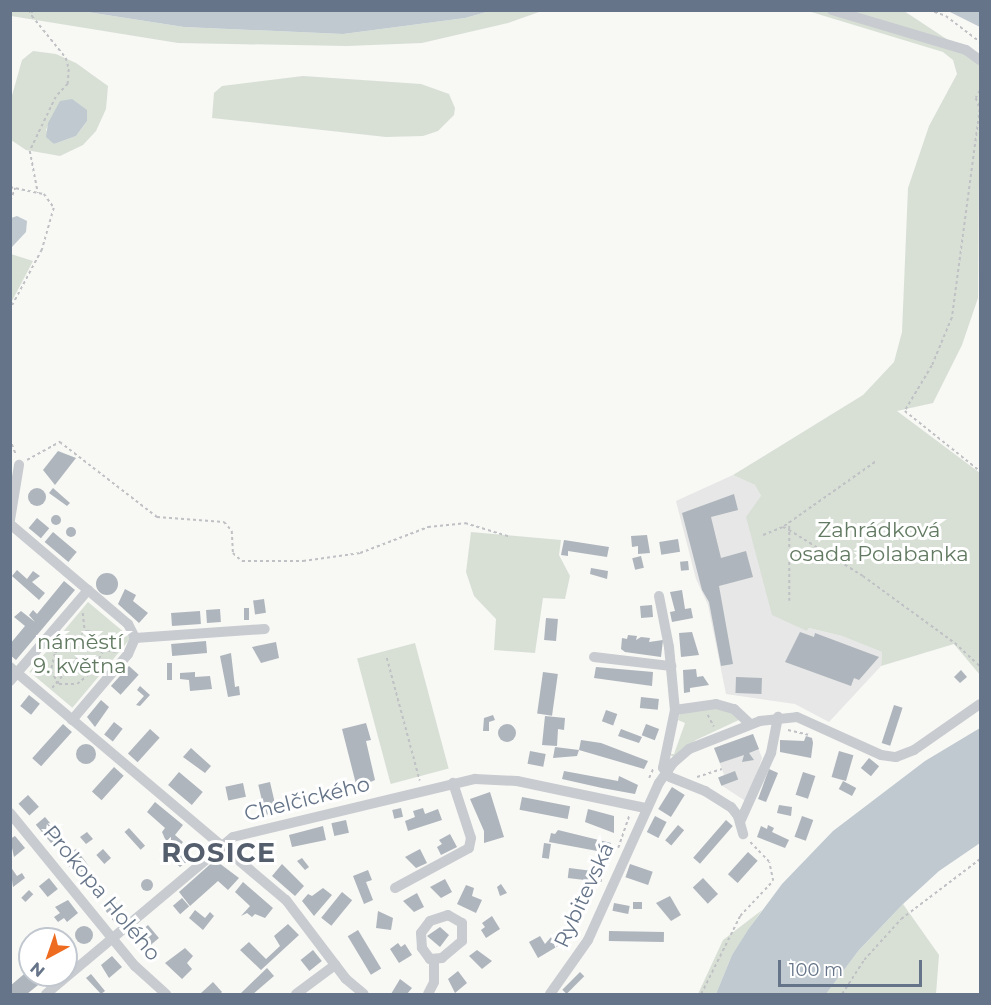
<!DOCTYPE html>
<meta charset="utf-8">
<style>
body{margin:0}
#map{position:relative;width:991px;height:1005px;overflow:hidden;background:#f8f8f5;font-family:Montserrat,sans-serif}
div>[style]{position:absolute}
[style*='--x']{left:calc(var(--x)*1px);top:calc(var(--y)*1px);width:calc(var(--w)*1px);rotate:calc(var(--a)*1deg)}
.built>*{inset:0;background:#e6e7e6}
.green>*{inset:0;background:#d8e0d6;transform-origin:0 0}
.water>*{inset:0;background:#bfc9cf}
.building>*{inset:0;background:#aeb5bc;transform-origin:0 0}
.round{border-radius:50%}
.path>*{height:1.5px;margin-top:-0.75px;transform-origin:0;background:repeating-linear-gradient(90deg,#bfc1c4 0 3px,transparent 0 6px)}
.path>.ring{margin:-0.75px;padding:0;box-sizing:content-box;background:none;border:1.5px solid #bfc1c4;border-radius:50%}
.minor>*{height:10px;margin:-5px;padding:0 5px;transform-origin:5px;border-radius:5px;background:#c8cbcf}
span{translate:-50% -50%;white-space:nowrap;text-align:center;line-height:1.15;-webkit-text-stroke:6px #fff;paint-order:stroke}
.park-label{font-size:21px;color:#627a61}
.street-label{font-size:21px;color:#657488}
.district-label{font-size:27px;color:#545e6d;font-weight:700;letter-spacing:1.5px}
.frame{position:absolute;inset:0;border:12px solid #657488;pointer-events:none}
.north{position:absolute;left:18px;top:927px;width:60px;height:60px;box-sizing:border-box;background:#fff;border:2px solid #c1c7cf;border-radius:50%;rotate:220deg;font-size:16px;font-weight:700;line-height:24px;text-align:center;color:#657488}
.north::after{content:'';display:block;margin:auto;width:21px;height:27px;background:#ee6c1f;clip-path:polygon(50% 0,100% 100%,50% 72%,0 100%)}
.scale{position:absolute;left:778px;top:960px;width:144px;height:27px;box-sizing:border-box;border:3px solid #657488;border-top:0;padding-left:8px;font-size:18px;line-height:21px;white-space:nowrap;color:#657488;-webkit-text-stroke:4px #fff;paint-order:stroke}
</style>
<div id="map">
<div class="built">
<div style="clip-path:polygon(733px 475px,755px 485px,761px 496px,807px 631px,809px 628px,842px 636px,882px 652px,881px 666px,829px 722px,795px 704px,726px 694px,708px 605px,696px 579px,676px 501px)"></div>
<div style="clip-path:polygon(753px 734px,762px 758px,747px 802px,721px 785px,718px 778px,724px 775px,714px 748px)"></div>
</div>
<div class="green">
<div style="clip-path:polygon(10px 11px,81px 11px,184px 27px,343px 34px,465px 18px,490px 11px,542px 11px,508px 23px,422px 43px,347px 46px,178px 43px,11px 16px)"></div>
<div style="clip-path:polygon(808px 11px,904px 11px,980px 61px,978px 298px,962px 345px,933px 403px,897px 411px,980px 473px,980px 675px,954px 644px,881px 666px,882px 652px,842px 636px,809px 628px,807px 631px,772px 615px,746px 517px,761px 496px,755px 485px,733px 475px,863px 395px,894px 362px,902px 332px,908px 188px,929px 126px,957px 74px,953px 60px,943px 52px)"></div>
<div style="clip-path:polygon(evenodd,33px 51px,56px 54px,76px 63px,108px 86px,106px 109px,96px 131px,83px 145px,60px 156px,26px 150px,11px 140px,11px 99px,22px 60px,33px 51px,87px 110px,87px 121px,76px 136px,54px 144px,46px 130px,52px 116px,87px 110px)"></div>
<div style="clip-path:polygon(303px 76px,421px 84px,449px 94px,455px 108px,454px 115px,438px 131px,423px 136px,386px 137px,212px 118px,214px 93px,222px 86px)"></div>
<div style="clip-path:polygon(11px 254px,33px 261px,11px 303px,10px 254px)"></div>
<div style="clip-path:polygon(471px 532px,561px 540px,559px 555px,570px 576px,565px 599px,543px 598px,535px 653px,494px 650px,496px 619px,474px 596px,466px 572px)"></div>
<div style="left:88px;top:602px;width:56px;height:91px;rotate:40deg"></div>
<div style="left:415px;top:643px;width:130px;height:60px;rotate:75deg"></div>
<div style="clip-path:polygon(700px 706px,730px 710px,741px 719px,696px 740px,674px 757px,668px 754px,674px 754px,685px 723px,678px 720px,680px 713px)"></div>
<div style="clip-path:polygon(903px 904px,939px 955px,936px 994px,826px 994px,859px 950px)"></div>
<div style="clip-path:polygon(762px 910px,732px 955px,716px 994px,698px 994px,723px 940px)"></div>
</div>
<div class="water">
<div style="clip-path:polygon(81px 11px,490px 11px,465px 18px,343px 34px,184px 27px)"></div>
<div style="clip-path:polygon(948px 11px,980px 11px,980px 27px)"></div>
<div style="clip-path:polygon(72px 99px,87px 110px,87px 121px,76px 136px,54px 144px,46px 137px,48px 123px,60px 101px)"></div>
<div style="clip-path:polygon(17px 216px,27px 221px,26px 232px,11px 248px,11px 218px)"></div>
<div style="clip-path:polygon(980px 728px,980px 843px,939px 871px,903px 904px,859px 950px,826px 994px,716px 994px,732px 955px,748px 930px,782px 884px,833px 831px,925px 761px)"></div>
</div>
<div class="building">
<div style="clip-path:polygon(58px 451px,76px 458px,55px 485px,43px 470px)"></div>
<div style="clip-path:polygon(53px 488px,70px 503px,67px 506px,49px 493px)"></div>
<div class="round" style="left:28px;top:488px;width:18px;height:18px"></div>
<div style="clip-path:polygon(734px 494px,738px 510px,711px 517px,721px 558px,746px 551px,753px 577px,719px 586px,733px 664px,721px 666px,709px 602px,702px 590px,682px 513px)"></div>
<div class="round" style="left:51px;top:515px;width:10px;height:10px"></div>
<div style="left:37px;top:518px;width:16px;height:13px;rotate:40deg"></div>
<div class="round" style="left:66px;top:527px;width:10px;height:10px"></div>
<div style="left:53px;top:532px;width:31px;height:13px;rotate:40deg"></div>
<div style="clip-path:polygon(647px 535px,650px 553px,638px 554px,638px 546px,632px 547px,631px 536px)"></div>
<div style="left:678px;top:539px;width:13px;height:19px;rotate:81deg"></div>
<div style="clip-path:polygon(564px 540px,609px 547px,607px 557px,568px 551px,568px 556px,561px 555px)"></div>
<div style="left:641px;top:556px;width:12px;height:9px;rotate:76deg"></div>
<div style="left:688px;top:561px;width:9px;height:8px;rotate:84deg"></div>
<div style="clip-path:polygon(591px 568px,608px 571px,607px 579px,590px 574px)"></div>
<div style="clip-path:polygon(17px 570px,27px 579px,33px 571px,40px 576px,32px 582px,45px 593px,39px 600px,12px 576px)"></div>
<div class="round" style="left:96px;top:573px;width:22px;height:22px"></div>
<div style="clip-path:polygon(64px 581px,75px 590px,16px 660px,10px 655px,10px 644px,25px 626px,14px 617px,21px 611px,35px 622px,29px 615px,33px 610px,37px 614px)"></div>
<div style="clip-path:polygon(125px 589px,136px 595px,133px 601px,148px 613px,139px 623px,118px 604px)"></div>
<div style="clip-path:polygon(682px 590px,685px 609px,691px 608px,693px 618px,672px 622px,670px 612px,675px 611px,670px 592px)"></div>
<div style="left:264px;top:599px;width:14px;height:11px;rotate:82deg"></div>
<div style="left:652px;top:605px;width:12px;height:12px;rotate:85deg"></div>
<div style="left:244px;top:608px;width:5px;height:12px"></div>
<div style="left:220px;top:609px;width:13px;height:14px;rotate:86deg"></div>
<div style="left:200px;top:611px;width:13px;height:29px;rotate:86deg"></div>
<div style="left:546px;top:618px;width:12px;height:22px;rotate:5deg"></div>
<div style="clip-path:polygon(692px 632px,699px 655px,681px 657px,679px 633px)"></div>
<div style="clip-path:polygon(800px 632px,814px 637px,815px 633px,879px 657px,859px 680px,854px 678px,851px 686px,785px 662px)"></div>
<div style="clip-path:polygon(628px 635px,637px 636px,636px 640px,641px 637px,650px 638px,649px 642px,663px 640px,661px 657px,625px 652px,621px 649px,622px 638px,627px 639px)"></div>
<div style="left:206px;top:641px;width:12px;height:35px;rotate:85deg"></div>
<div style="clip-path:polygon(276px 642px,279px 658px,261px 663px,252px 647px)"></div>
<div style="clip-path:polygon(231px 653px,235px 687px,239px 686px,240px 695px,228px 697px,220px 656px)"></div>
<div style="left:167px;top:663px;width:5px;height:17px"></div>
<div style="left:129px;top:666px;width:13px;height:27px;rotate:42deg"></div>
<div style="clip-path:polygon(596px 667px,653px 672px,652px 686px,594px 678px)"></div>
<div style="clip-path:polygon(696px 669px,697px 677px,703px 676px,709px 685px,690px 688px,690px 692px,684px 693px,683px 670px)"></div>
<div style="clip-path:polygon(961px 670px,967px 677px,960px 683px,954px 677px)"></div>
<div style="clip-path:polygon(195px 672px,195px 677px,210px 676px,212px 689px,190px 691px,189px 680px,180px 679px,180px 673px)"></div>
<div style="left:543px;top:672px;width:15px;height:42px;rotate:8deg"></div>
<div style="left:736px;top:677px;width:26px;height:16px;rotate:2deg"></div>
<div style="clip-path:polygon(140px 686px,150px 695px,140px 706px,136px 705px,144px 696px,137px 690px)"></div>
<div style="left:29px;top:695px;width:14px;height:14px;rotate:39deg"></div>
<div style="left:641px;top:697px;width:18px;height:11px;rotate:6deg"></div>
<div style="clip-path:polygon(101px 700px,109px 707px,95px 727px,87px 717px)"></div>
<div style="left:894px;top:705px;width:9px;height:40px;rotate:18deg"></div>
<div style="left:606px;top:710px;width:12px;height:12px;rotate:20deg"></div>
<div style="clip-path:polygon(493px 715px,495px 720px,489px 722px,489px 731px,483px 731px,484px 718px)"></div>
<div style="clip-path:polygon(545px 716px,565px 718px,564px 730px,558px 729px,557px 746px,542px 745px)"></div>
<div style="left:114px;top:722px;width:11px;height:16px;rotate:38deg"></div>
<div style="clip-path:polygon(366px 723px,371px 740px,366px 741px,375px 780px,357px 788px,342px 729px)"></div>
<div style="left:63px;top:724px;width:12px;height:46px;rotate:42deg"></div>
<div style="left:646px;top:724px;width:14px;height:12px;rotate:21deg"></div>
<div class="round" style="left:498px;top:724px;width:18px;height:18px"></div>
<div style="left:150px;top:729px;width:13px;height:33px;rotate:42deg"></div>
<div style="clip-path:polygon(621px 729px,642px 737px,639px 743px,618px 736px)"></div>
<div style="clip-path:polygon(753px 734px,759px 749px,749px 753px,754px 760px,742px 762px,744px 755px,720px 763px,714px 748px)"></div>
<div style="clip-path:polygon(806px 736px,812px 738px,813px 743px,811px 758px,780px 752px,780px 740px,804px 741px)"></div>
<div style="clip-path:polygon(581px 740px,601px 743px,648px 761px,644px 769px,579px 750px)"></div>
<div class="round" style="left:76px;top:744px;width:20px;height:20px"></div>
<div style="clip-path:polygon(555px 747px,579px 750px,577px 756px,553px 758px)"></div>
<div style="clip-path:polygon(191px 748px,211px 766px,205px 773px,183px 757px)"></div>
<div style="left:530px;top:751px;width:16px;height:13px;rotate:11deg"></div>
<div style="left:839px;top:751px;width:15px;height:27px;rotate:16deg"></div>
<div style="left:869px;top:758px;width:13px;height:13px;rotate:39deg"></div>
<div style="left:114px;top:767px;width:13px;height:33px;rotate:42deg"></div>
<div style="clip-path:polygon(769px 769px,778px 773px,766px 802px,758px 799px)"></div>
<div style="clip-path:polygon(564px 771px,618px 781px,619px 776px,638px 785px,635px 794px,602px 788px,562px 779px)"></div>
<div style="left:735px;top:771px;width:9px;height:18px;rotate:69deg"></div>
<div style="left:179px;top:772px;width:31px;height:17px;rotate:40deg"></div>
<div style="left:803px;top:772px;width:13px;height:24px;rotate:18deg"></div>
<div style="left:843px;top:781px;width:15px;height:9px;rotate:28deg"></div>
<div style="left:270px;top:782px;width:31px;height:12px;rotate:77deg"></div>
<div style="left:243px;top:783px;width:14px;height:18px;rotate:78deg"></div>
<div style="left:672px;top:787px;width:15px;height:26px;rotate:32deg"></div>
<div style="clip-path:polygon(490px 792px,504px 837px,484px 843px,484px 831px,470px 799px)"></div>
<div style="left:28px;top:795px;width:16px;height:13px;rotate:47deg"></div>
<div style="left:522px;top:797px;width:49px;height:13px;rotate:11deg"></div>
<div style="clip-path:polygon(155px 802px,183px 825px,175px 835px,183px 842px,177px 849px,165px 839px,162px 832px,165px 828px,147px 812px)"></div>
<div style="clip-path:polygon(779px 805px,792px 807px,791px 816px,777px 813px)"></div>
<div style="left:401px;top:808px;width:9px;height:9px;rotate:77deg"></div>
<div style="clip-path:polygon(423px 808px,425px 814px,438px 809px,442px 820px,408px 831px,405px 821px,415px 817px,413px 811px)"></div>
<div style="clip-path:polygon(588px 809px,614px 816px,614px 833px,585px 822px)"></div>
<div style="left:655px;top:816px;width:13px;height:18px;rotate:27deg"></div>
<div style="left:802px;top:816px;width:12px;height:22px;rotate:20deg"></div>
<div style="left:45px;top:817px;width:26px;height:12px;rotate:50deg"></div>
<div style="left:346px;top:820px;width:13px;height:15px;rotate:77deg"></div>
<div style="left:726px;top:820px;width:9px;height:50px;rotate:41deg"></div>
<div style="left:678px;top:825px;width:8px;height:20px;rotate:40deg"></div>
<div style="clip-path:polygon(768px 825px,774px 828px,772px 832px,789px 840px,785px 848px,757px 837px,761px 826px,767px 829px)"></div>
<div style="clip-path:polygon(323px 826px,326px 840px,292px 847px,289px 835px)"></div>
<div style="left:129px;top:828px;width:24px;height:6px;rotate:48deg"></div>
<div style="clip-path:polygon(558px 830px,611px 843px,608px 853px,549px 842px,551px 833px,555px 834px)"></div>
<div style="clip-path:polygon(87px 832px,93px 839px,86px 844px,80px 837px)"></div>
<div style="clip-path:polygon(450px 834px,457px 847px,441px 855px,437px 847px,442px 844px,439px 840px)"></div>
<div style="clip-path:polygon(15px 836px,25px 848px,14px 857px,10px 839px)"></div>
<div style="left:544px;top:843px;width:7px;height:15px;rotate:8deg"></div>
<div style="left:76px;top:849px;width:21px;height:16px;rotate:53deg"></div>
<div style="left:103px;top:849px;width:12px;height:9px;rotate:48deg"></div>
<div style="clip-path:polygon(176px 849px,189px 860px,180px 867px,169px 857px)"></div>
<div style="clip-path:polygon(420px 849px,427px 863px,416px 868px,405px 857px)"></div>
<div style="left:748px;top:852px;width:13px;height:30px;rotate:42deg"></div>
<div style="clip-path:polygon(302px 858px,309px 867px,305px 870px,297px 861px)"></div>
<div style="clip-path:polygon(215px 860px,239px 878px,228px 890px,218px 881px,190px 906px,179px 892px)"></div>
<div style="clip-path:polygon(282px 864px,304px 886px,295px 896px,272px 876px)"></div>
<div style="left:630px;top:864px;width:24px;height:14px;rotate:19deg"></div>
<div style="clip-path:polygon(10px 866px,17px 876px,22px 873px,25px 878px,13px 887px)"></div>
<div style="left:569px;top:868px;width:34px;height:10px;rotate:7deg"></div>
<div style="clip-path:polygon(368px 870px,372px 880px,366px 882px,373px 900px,364px 904px,353px 876px)"></div>
<div style="left:49px;top:878px;width:14px;height:13px;rotate:51deg"></div>
<div style="left:703px;top:878px;width:22px;height:14px;rotate:47deg"></div>
<div class="round" style="left:141px;top:879px;width:12px;height:12px"></div>
<div style="clip-path:polygon(445px 879px,452px 892px,441px 898px,430px 887px)"></div>
<div style="left:97px;top:882px;width:13px;height:11px;rotate:51deg"></div>
<div style="clip-path:polygon(243px 882px,273px 908px,265px 918px,255px 914px,252px 917px,247px 913px,241px 916px,250px 906px,235px 892px)"></div>
<div style="clip-path:polygon(501px 884px,507px 893px,500px 896px,497px 887px)"></div>
<div style="clip-path:polygon(466px 885px,474px 888px,472px 896px,482px 900px,476px 913px,457px 904px)"></div>
<div style="clip-path:polygon(323px 888px,332px 895px,314px 916px,302px 901px,308px 894px,312px 896px)"></div>
<div style="left:29px;top:890px;width:6px;height:11px;rotate:45deg"></div>
<div style="left:342px;top:892px;width:13px;height:33px;rotate:39deg"></div>
<div style="clip-path:polygon(417px 893px,424px 907px,414px 912px,403px 901px)"></div>
<div style="clip-path:polygon(670px 896px,681px 915px,671px 921px,656px 903px)"></div>
<div style="left:182px;top:898px;width:11px;height:12px;rotate:49deg"></div>
<div style="clip-path:polygon(68px 900px,78px 913px,67px 922px,64px 918px,58px 922px,54px 917px,60px 913px,55px 907px)"></div>
<div style="left:633px;top:902px;width:9px;height:7px"></div>
<div style="left:116px;top:903px;width:15px;height:13px;rotate:53deg"></div>
<div style="left:614px;top:903px;width:16px;height:8px;rotate:11deg"></div>
<div style="clip-path:polygon(195px 910px,205px 918px,210px 912px,214px 916px,203px 930px,189px 918px)"></div>
<div style="clip-path:polygon(378px 911px,393px 918px,391px 930px,376px 928px)"></div>
<div style="clip-path:polygon(492px 916px,500px 929px,486px 938px,481px 930px,485px 927px,482px 923px)"></div>
<div style="clip-path:polygon(288px 924px,299px 935px,261px 970px,240px 950px,249px 942px,266px 959px,280px 946px,274px 936px)"></div>
<div style="left:148px;top:925px;width:17px;height:15px;rotate:50deg"></div>
<div class="round" style="left:75px;top:926px;width:18px;height:18px"></div>
<div style="clip-path:polygon(440px 927px,449px 935px,440px 947px,427px 936px)"></div>
<div style="left:358px;top:930px;width:45px;height:12px;rotate:59deg"></div>
<div style="left:609px;top:931px;width:55px;height:10px;rotate:1deg"></div>
<div style="clip-path:polygon(540px 936px,545px 944px,552px 936px,558px 946px,538px 958px,529px 942px)"></div>
<div style="clip-path:polygon(398px 943px,401px 947px,405px 944px,412px 955px,399px 963px,390px 949px)"></div>
<div style="clip-path:polygon(185px 948px,193px 956px,187px 963px,192px 969px,182px 979px,165px 963px)"></div>
<div style="left:313px;top:950px;width:14px;height:16px;rotate:51deg"></div>
<div style="clip-path:polygon(477px 950px,492px 961px,482px 969px,469px 956px)"></div>
<div style="clip-path:polygon(112px 956px,122px 967px,109px 978px,101px 965px)"></div>
<div style="clip-path:polygon(267px 968px,274px 976px,253px 994px,240px 994px)"></div>
<div style="clip-path:polygon(30px 969px,30px 975px,38px 975px,43px 981px,27px 994px,10px 994px,10px 986px)"></div>
<div style="clip-path:polygon(458px 971px,467px 983px,455px 993px,448px 979px)"></div>
<div style="left:580px;top:972px;width:6px;height:25px;rotate:45deg"></div>
<div style="clip-path:polygon(91px 974px,105px 991px,101px 994px,86px 978px)"></div>
<div style="clip-path:polygon(400px 979px,412px 988px,407px 994px,391px 994px)"></div>
<div style="clip-path:polygon(213px 982px,222px 992px,220px 994px,200px 994px)"></div>
</div>
<div class="path">
<div style="--x:29;--y:10;--w:7;--a:63"></div>
<div style="--x:32;--y:10;--w:6;--a:90"></div>
<div style="--x:32;--y:16;--w:54;--a:51"></div>
<div style="--x:66;--y:58;--w:11;--a:75"></div>
<div style="--x:69;--y:69;--w:15;--a:94"></div>
<div style="--x:68;--y:84;--w:18;--a:133"></div>
<div style="--x:56;--y:97;--w:60;--a:115.7"></div>
<div style="--x:30;--y:151;--w:43;--a:79.2"></div>
<div style="--x:929;--y:10;--w:18;--a:19"></div>
<div style="--x:946;--y:16;--w:43;--a:37.4"></div>
<div style="--x:980;--y:91;--w:8;--a:120"></div>
<div style="--x:976;--y:98;--w:12;--a:70"></div>
<div style="--x:980;--y:109;--w:211;--a:97.6"></div>
<div style="--x:952;--y:318;--w:52;--a:112.6"></div>
<div style="--x:932;--y:366;--w:52;--a:121"></div>
<div style="--x:905;--y:411;--w:96;--a:38.7"></div>
<div style="--x:10;--y:187;--w:35;--a:12"></div>
<div style="--x:44;--y:194;--w:17;--a:54"></div>
<div style="--x:54;--y:208;--w:44;--a:105.9"></div>
<div style="--x:42;--y:250;--w:68;--a:118.1"></div>
<div style="--x:10;--y:201;--w:14;--a:-69"></div>
<div style="--x:10;--y:439;--w:17;--a:69"></div>
<div style="--x:27;--y:460;--w:38;--a:-29"></div>
<div style="--x:60;--y:442;--w:123;--a:37.7"></div>
<div style="--x:157;--y:517;--w:67;--a:4.3"></div>
<div style="--x:224;--y:522;--w:12;--a:48"></div>
<div style="--x:232;--y:531;--w:22;--a:87"></div>
<div style="--x:233;--y:553;--w:12;--a:42"></div>
<div style="--x:242;--y:561;--w:61;--a:0"></div>
<div style="--x:303;--y:561;--w:58;--a:-8"></div>
<div style="--x:360;--y:553;--w:73;--a:-20.9"></div>
<div style="--x:428;--y:527;--w:37;--a:-6"></div>
<div style="--x:465;--y:523;--w:48;--a:16.9"></div>
<div style="--x:784;--y:526;--w:113;--a:-35.2"></div>
<div style="--x:763;--y:535;--w:22;--a:-22"></div>
<div style="--x:783;--y:527;--w:7;--a:27"></div>
<div style="--x:789;--y:530;--w:87;--a:31.9"></div>
<div style="--x:863;--y:576;--w:114;--a:36.1"></div>
<div style="--x:955;--y:643;--w:34;--a:43"></div>
<div style="--x:789;--y:601;--w:79;--a:-90"></div>
<div style="--x:83;--y:613;--w:19;--a:84"></div>
<div class="ring" style="left:82px;top:631px;width:10.5px;height:10.5px"></div>
<div style="--x:82;--y:637;--w:18;--a:164"></div>
<div style="--x:65;--y:642;--w:16;--a:130"></div>
<div style="--x:55;--y:654;--w:17;--a:103"></div>
<div style="--x:51;--y:671;--w:15;--a:58"></div>
<div style="--x:59;--y:684;--w:18;--a:0"></div>
<div style="--x:77;--y:684;--w:16;--a:-40"></div>
<div style="--x:89;--y:674;--w:25;--a:-58"></div>
<div style="--x:102;--y:653;--w:15;--a:-127"></div>
<div style="--x:101;--y:649;--w:15;--a:11"></div>
<div style="--x:387;--y:658;--w:127;--a:75"></div>
<div style="--x:52;--y:688;--w:39;--a:-50"></div>
<div style="--x:708;--y:715;--w:13;--a:63"></div>
<div style="--x:788;--y:730;--w:23;--a:13"></div>
<div style="--x:697;--y:777;--w:26;--a:-18"></div>
<div style="--x:649;--y:778;--w:10;--a:-66"></div>
<div style="--x:618;--y:848;--w:34;--a:-71"></div>
<div style="--x:701;--y:994;--w:87;--a:-63.4"></div>
<div style="--x:740;--y:916;--w:48;--a:-46.7"></div>
<div style="--x:773;--y:881;--w:19;--a:-102"></div>
<div style="--x:769;--y:862;--w:29;--a:-134"></div>
<div style="--x:842;--y:994;--w:40;--a:-57.1"></div>
<div style="--x:864;--y:960;--w:55;--a:-47.9"></div>
<div style="--x:901;--y:919;--w:99;--a:-37.2"></div>
</div>
<div class="minor">
<div style="--x:832;--y:10;--w:140;--a:16.6"></div>
<div style="--x:966;--y:50;--w:17;--a:36"></div>
<div style="--x:10;--y:520;--w:56;--a:-80.7"></div>
<div style="--x:10;--y:524;--w:155;--a:40.3"></div>
<div style="--x:128;--y:624;--w:16;--a:63"></div>
<div style="--x:659;--y:596;--w:52;--a:78.9"></div>
<div style="--x:669;--y:647;--w:63;--a:84.6"></div>
<div style="--x:675;--y:710;--w:59;--a:101.7"></div>
<div style="--x:663;--y:768;--w:11;--a:52"></div>
<div style="--x:670;--y:777;--w:38;--a:22"></div>
<div style="--x:705;--y:791;--w:31;--a:32"></div>
<div style="--x:731;--y:807;--w:11;--a:52"></div>
<div style="--x:738;--y:816;--w:19;--a:74"></div>
<div style="--x:135;--y:638;--w:130;--a:-4"></div>
<div style="--x:594;--y:657;--w:78;--a:6.7"></div>
<div style="--x:10;--y:667;--w:361;--a:40.2"></div>
<div style="--x:286;--y:900;--w:99;--a:52.8"></div>
<div style="--x:346;--y:979;--w:23;--a:40"></div>
<div style="--x:10;--y:681;--w:120;--a:-49.4"></div>
<div style="--x:675;--y:710;--w:41;--a:-8.3"></div>
<div style="--x:716;--y:704;--w:19;--a:16"></div>
<div style="--x:734;--y:709;--w:22;--a:43"></div>
<div style="--x:72;--y:720;--w:87;--a:-49.7"></div>
<div style="--x:128;--y:654;--w:17;--a:-66"></div>
<div style="--x:10;--y:813;--w:198;--a:50.8"></div>
<div style="--x:135;--y:966;--w:42;--a:42.1"></div>
<div style="--x:740;--y:822;--w:76;--a:-65.8"></div>
<div style="--x:771;--y:753;--w:37;--a:-79"></div>
<div style="--x:395;--y:888;--w:84;--a:-28.4"></div>
<div style="--x:469;--y:848;--w:10;--a:-79"></div>
<div style="--x:471;--y:838;--w:58;--a:-108.1"></div>
<div style="--x:448;--y:915;--w:16;--a:30"></div>
<div style="--x:462;--y:923;--w:18;--a:90"></div>
<div style="--x:462;--y:941;--w:26;--a:140"></div>
<div style="--x:442;--y:958;--w:12;--a:175"></div>
<div style="--x:430;--y:959;--w:14;--a:-126"></div>
<div style="--x:422;--y:948;--w:15;--a:-94"></div>
<div style="--x:421;--y:933;--w:15;--a:-53"></div>
<div style="--x:430;--y:921;--w:19;--a:-18"></div>
<div style="--x:46;--y:994;--w:244;--a:-40"></div>
<div style="--x:233;--y:837;--w:249;--a:-13.5"></div>
<div style="--x:475;--y:779;--w:42;--a:2.7"></div>
<div style="--x:517;--y:781;--w:131;--a:11.9"></div>
<div style="--x:296;--y:994;--w:49;--a:-36.6"></div>
<div style="--x:428;--y:994;--w:13;--a:-63"></div>
<div style="--x:434;--y:982;--w:22;--a:-90"></div>
<div style="--x:550;--y:994;--w:66;--a:-54.9"></div>
<div style="--x:588;--y:940;--w:172;--a:-65.7"></div>
<div style="--x:659;--y:783;--w:24;--a:-55"></div>
<div style="--x:673;--y:763;--w:21;--a:-41"></div>
<div style="--x:689;--y:749;--w:76;--a:-21.5"></div>
<div style="--x:760;--y:721;--w:37;--a:-6"></div>
<div style="--x:797;--y:717;--w:92;--a:24.3"></div>
<div style="--x:881;--y:755;--w:15;--a:8"></div>
<div style="--x:896;--y:757;--w:19;--a:-21"></div>
<div style="--x:914;--y:750;--w:80;--a:-34.9"></div>
</div>
<div class="park-label">
<span style="left:879px;top:542px">Zahrádková<br>osada Polabanka</span>
<span style="left:80px;top:654px">náměstí<br>9. května</span>
</div>
<div class="street-label">
<span style="left:307px;top:799px;rotate:-14deg">Chelčického</span>
<span style="left:102px;top:893px;rotate:50deg">Prokopa Holého</span>
<span style="left:584px;top:895px;rotate:-65deg">Rybitevská</span>
</div>
<div class="district-label">
<span style="left:219px;top:853px">ROSICE</span>
</div>
<div class="frame"></div>
<div class="north">N</div>
<div class="scale">100 m</div>
</div>
